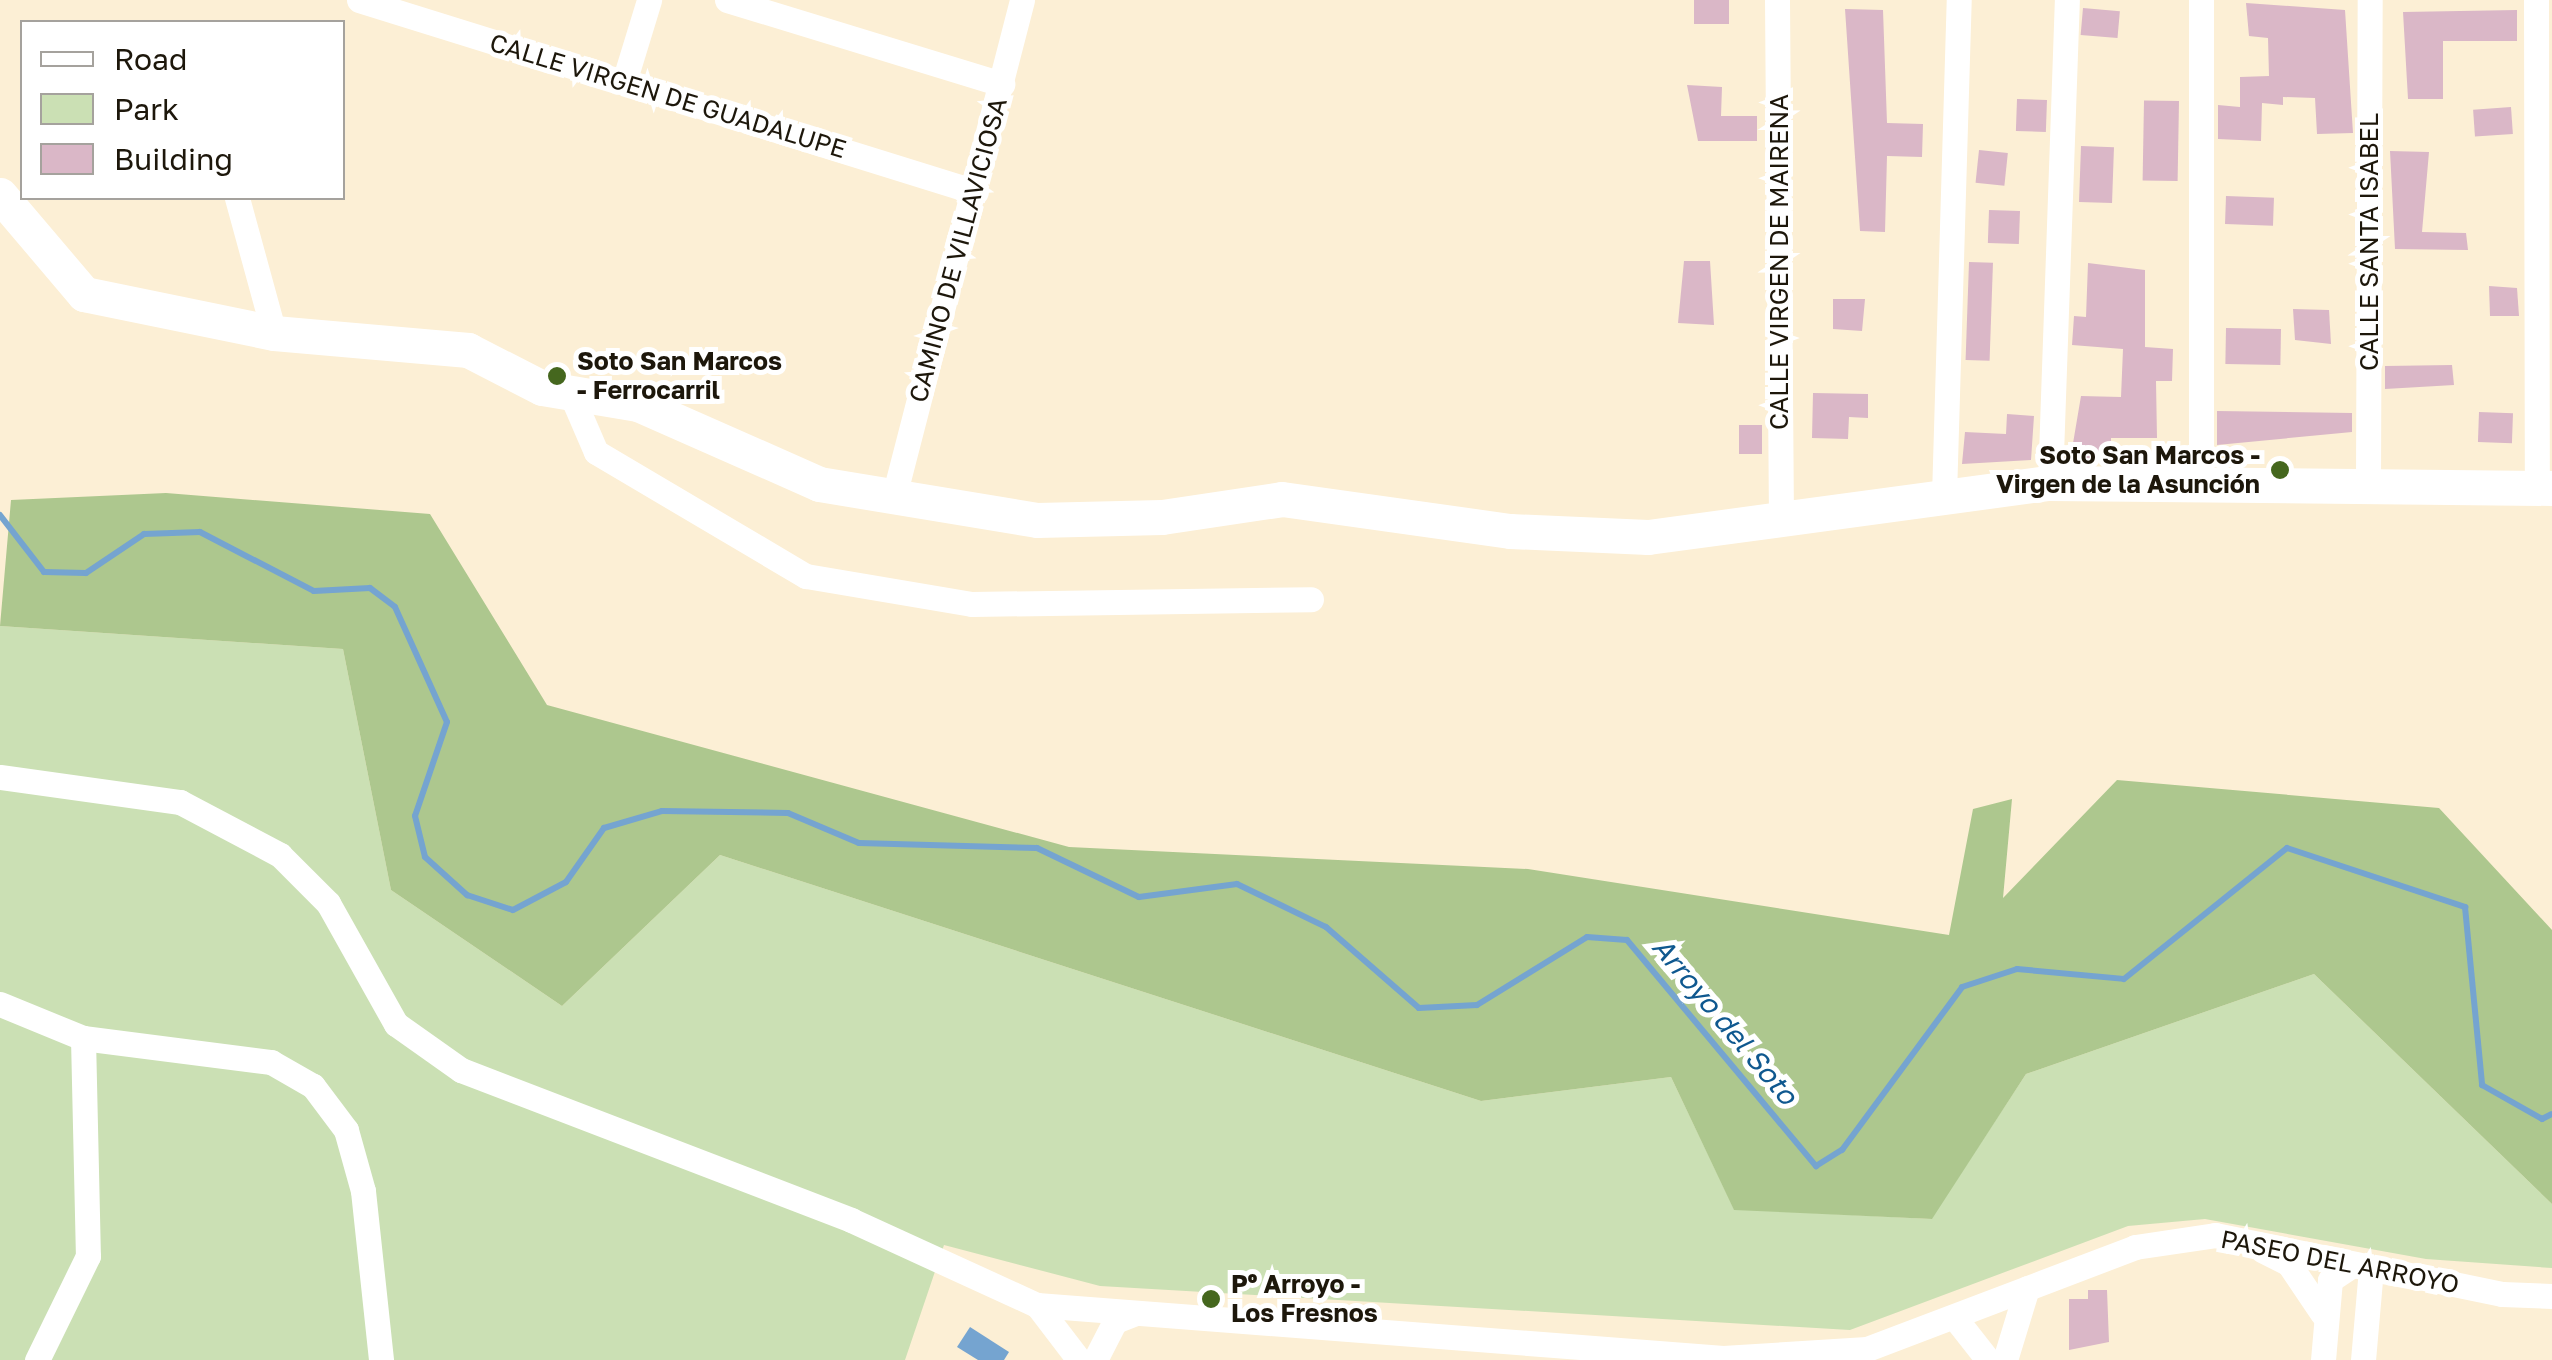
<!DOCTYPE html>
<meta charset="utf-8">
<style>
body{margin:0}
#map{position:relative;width:2552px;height:1360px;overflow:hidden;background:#fcefd5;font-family:"Golos Text",sans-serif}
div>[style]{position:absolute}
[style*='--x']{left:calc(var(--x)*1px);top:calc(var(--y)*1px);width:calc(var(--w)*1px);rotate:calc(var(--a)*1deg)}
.green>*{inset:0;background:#cbe0b4}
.forest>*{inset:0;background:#adc78e}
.water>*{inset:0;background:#75a4d0}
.stream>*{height:6px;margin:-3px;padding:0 3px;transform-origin:3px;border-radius:3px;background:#75a4d0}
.building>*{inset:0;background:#dab7c7;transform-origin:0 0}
.street>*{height:25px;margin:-12.5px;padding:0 12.5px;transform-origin:12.5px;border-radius:12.5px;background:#fff}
.secondary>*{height:35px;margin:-17.5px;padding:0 17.5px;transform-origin:17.5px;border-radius:17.5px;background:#fff}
.dots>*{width:28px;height:28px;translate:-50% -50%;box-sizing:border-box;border:5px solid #fff;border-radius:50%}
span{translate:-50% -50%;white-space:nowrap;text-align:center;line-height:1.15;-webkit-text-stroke:10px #fff;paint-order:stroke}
.street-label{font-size:25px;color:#1d170b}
.poi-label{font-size:25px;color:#1d170b;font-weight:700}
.left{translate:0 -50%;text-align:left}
.right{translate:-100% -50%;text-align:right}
.water-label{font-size:28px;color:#0f588f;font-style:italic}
.legend{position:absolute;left:20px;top:20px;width:325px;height:180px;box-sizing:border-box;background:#fff;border:2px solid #a5a29d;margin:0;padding:12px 18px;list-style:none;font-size:30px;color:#1d170b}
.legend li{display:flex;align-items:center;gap:20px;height:50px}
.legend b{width:50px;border:2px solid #a5a29d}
</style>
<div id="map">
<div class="green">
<div style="clip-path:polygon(0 626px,343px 649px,391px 890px,562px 1006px,720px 855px,1481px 1101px,1671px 1077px,1734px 1209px,1931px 1219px,2026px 1074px,2314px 974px,2552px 1204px,2552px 1268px,2426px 1259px,2205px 1219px,2128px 1226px,1850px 1330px,1100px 1286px,944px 1245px,905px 1360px,0 1360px)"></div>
</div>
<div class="forest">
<div style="clip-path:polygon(166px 493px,430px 514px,547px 705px,1069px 847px,1528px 869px,1949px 935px,1973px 809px,2012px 799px,2003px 898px,2117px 780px,2439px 808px,2552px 930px,2552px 1204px,2314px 974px,2026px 1074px,1932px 1219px,1734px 1210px,1671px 1077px,1481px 1101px,720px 855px,562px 1006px,391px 890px,343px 649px,0 626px,11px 500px)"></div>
</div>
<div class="water">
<div style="clip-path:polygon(970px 1327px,1009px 1352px,1004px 1360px,978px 1360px,957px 1347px)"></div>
</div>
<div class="stream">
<div style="--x:0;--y:515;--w:72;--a:52.3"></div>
<div style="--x:44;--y:572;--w:42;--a:1.4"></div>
<div style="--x:86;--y:573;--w:70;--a:-33.9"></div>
<div style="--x:144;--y:534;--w:56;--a:-2"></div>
<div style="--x:200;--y:532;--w:128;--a:27.4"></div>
<div style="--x:314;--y:591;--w:56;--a:-3.1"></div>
<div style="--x:370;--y:588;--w:31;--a:37"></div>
<div style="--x:395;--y:607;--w:126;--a:65.7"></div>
<div style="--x:447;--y:722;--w:99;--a:108.8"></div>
<div style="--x:415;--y:816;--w:42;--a:76.3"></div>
<div style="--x:425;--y:857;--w:57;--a:42.1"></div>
<div style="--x:467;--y:895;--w:48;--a:18.1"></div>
<div style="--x:513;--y:910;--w:60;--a:-27.8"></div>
<div style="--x:566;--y:882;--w:66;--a:-54.9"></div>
<div style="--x:604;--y:828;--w:60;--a:-16.3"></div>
<div style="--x:662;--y:811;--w:126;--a:0.9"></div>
<div style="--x:788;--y:813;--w:77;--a:22.9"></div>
<div style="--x:859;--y:843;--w:178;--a:1.6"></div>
<div style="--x:1037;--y:848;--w:113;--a:25.7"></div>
<div style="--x:1139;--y:897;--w:99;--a:-7.6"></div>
<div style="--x:1237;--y:884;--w:99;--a:25.8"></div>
<div style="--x:1326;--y:927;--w:123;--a:41.1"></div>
<div style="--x:1419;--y:1008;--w:58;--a:-3"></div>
<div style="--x:1477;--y:1005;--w:129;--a:-31.7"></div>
<div style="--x:1587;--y:937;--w:40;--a:4.3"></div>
<div style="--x:1627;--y:940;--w:295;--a:50.1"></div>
<div style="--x:1816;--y:1166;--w:31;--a:-32"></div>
<div style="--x:1842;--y:1150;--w:202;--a:-53.6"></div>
<div style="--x:1962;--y:987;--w:58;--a:-18.1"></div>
<div style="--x:2017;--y:969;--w:107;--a:5.3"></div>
<div style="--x:2124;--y:979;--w:209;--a:-38.8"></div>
<div style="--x:2287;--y:848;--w:188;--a:18.3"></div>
<div style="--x:2465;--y:907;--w:179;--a:84.5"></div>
<div style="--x:2482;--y:1085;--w:69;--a:29.5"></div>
<div style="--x:2542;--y:1119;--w:11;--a:-27"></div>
</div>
<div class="building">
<div style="left:1694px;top:0;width:35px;height:24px"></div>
<div style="clip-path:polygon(2246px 3px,2345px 10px,2353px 133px,2317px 134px,2315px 98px,2283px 97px,2283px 105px,2262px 103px,2261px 141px,2218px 139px,2218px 105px,2240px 107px,2240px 77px,2269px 76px,2268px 38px,2249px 36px)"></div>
<div style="left:2083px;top:8px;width:37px;height:27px;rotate:5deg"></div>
<div style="clip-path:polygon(1845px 9px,1883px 10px,1887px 123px,1923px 124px,1922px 157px,1887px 156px,1885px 232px,1860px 231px)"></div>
<div style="clip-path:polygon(2517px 10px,2517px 41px,2443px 41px,2443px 99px,2408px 99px,2403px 12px)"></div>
<div style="clip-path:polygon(1687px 85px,1722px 87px,1721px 116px,1757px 116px,1757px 141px,1698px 141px)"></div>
<div style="left:2017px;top:99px;width:30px;height:32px;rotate:2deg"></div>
<div style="left:2179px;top:101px;width:80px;height:35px;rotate:91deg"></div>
<div style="left:2511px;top:107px;width:27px;height:38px;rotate:86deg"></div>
<div style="left:2081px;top:146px;width:33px;height:56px;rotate:2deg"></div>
<div style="left:1979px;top:150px;width:29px;height:33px;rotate:6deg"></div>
<div style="clip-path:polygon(2390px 151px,2429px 152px,2422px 232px,2466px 233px,2468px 250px,2395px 249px)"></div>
<div style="left:2226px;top:196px;width:48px;height:28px;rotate:2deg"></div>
<div style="left:1989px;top:210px;width:31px;height:33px;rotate:2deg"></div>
<div style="clip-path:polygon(1684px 261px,1710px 261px,1714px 325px,1678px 323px)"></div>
<div style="left:1969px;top:262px;width:24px;height:98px;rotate:2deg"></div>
<div style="clip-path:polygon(2088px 263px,2145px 270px,2145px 347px,2173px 349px,2172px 381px,2156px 381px,2157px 438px,2111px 438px,2111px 462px,2070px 461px,2081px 396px,2121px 397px,2123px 349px,2072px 345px,2074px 316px,2086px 317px)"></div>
<div style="clip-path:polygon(2489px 286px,2517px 288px,2519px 316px,2490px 316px)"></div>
<div style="clip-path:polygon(1833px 299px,1865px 299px,1862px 331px,1833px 329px)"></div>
<div style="clip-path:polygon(2293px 309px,2329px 310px,2331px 344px,2295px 340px)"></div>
<div style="left:2226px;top:328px;width:55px;height:36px;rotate:1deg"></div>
<div style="clip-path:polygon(2452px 365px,2454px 385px,2385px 389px,2385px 366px)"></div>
<div style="clip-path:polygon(1813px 393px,1868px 394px,1868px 418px,1849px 417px,1848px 439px,1812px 438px)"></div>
<div style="clip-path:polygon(2217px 411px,2352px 413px,2352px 432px,2217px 445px)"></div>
<div style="left:2479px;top:412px;width:34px;height:30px;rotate:2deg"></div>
<div style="clip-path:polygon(2007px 414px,2034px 416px,2031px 460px,1962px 464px,1965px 432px,2006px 434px)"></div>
<div style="left:1739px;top:425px;width:23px;height:29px"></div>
<div style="clip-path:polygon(2088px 1290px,2107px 1290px,2109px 1342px,2069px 1350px,2069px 1299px,2088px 1299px)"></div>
</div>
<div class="street">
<div style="--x:359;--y:0;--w:646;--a:17.29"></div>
<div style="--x:727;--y:0;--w:288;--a:17"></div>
<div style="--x:1777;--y:0;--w:523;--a:89.56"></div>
<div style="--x:2201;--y:0;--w:482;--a:90"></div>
<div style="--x:2536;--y:0;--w:487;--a:89.9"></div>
<div style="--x:624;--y:82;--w:86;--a:-73"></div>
<div style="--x:237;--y:198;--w:140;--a:74.7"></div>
<div style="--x:571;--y:394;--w:63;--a:66.7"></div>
<div style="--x:596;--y:452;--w:244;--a:30.6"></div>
<div style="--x:806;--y:576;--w:168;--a:9.6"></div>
<div style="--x:972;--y:604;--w:339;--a:-0.8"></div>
<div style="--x:2050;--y:483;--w:483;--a:-88"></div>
<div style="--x:2368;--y:484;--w:484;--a:-89.8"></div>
<div style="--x:1944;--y:496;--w:496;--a:-88.3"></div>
<div style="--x:893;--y:500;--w:516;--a:-75.53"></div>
<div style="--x:0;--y:777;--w:182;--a:7.9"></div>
<div style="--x:180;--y:802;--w:113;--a:27.9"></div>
<div style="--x:280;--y:855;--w:68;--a:45"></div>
<div style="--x:328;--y:903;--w:139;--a:60.7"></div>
<div style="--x:396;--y:1024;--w:80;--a:35.3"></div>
<div style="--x:461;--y:1070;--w:418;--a:21"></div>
<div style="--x:851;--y:1220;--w:205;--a:24.6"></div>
<div style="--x:1037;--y:1305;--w:688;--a:4.42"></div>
<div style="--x:1723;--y:1358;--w:144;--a:-3.6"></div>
<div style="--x:1867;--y:1349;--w:287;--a:-20.8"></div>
<div style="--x:2135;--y:1247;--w:81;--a:-8.5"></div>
<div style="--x:2215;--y:1235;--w:293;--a:11.6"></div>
<div style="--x:2502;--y:1294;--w:50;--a:2.3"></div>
<div style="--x:0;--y:1004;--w:90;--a:22.3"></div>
<div style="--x:83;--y:1038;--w:218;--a:88.7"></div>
<div style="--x:88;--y:1256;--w:116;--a:116.1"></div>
<div style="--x:83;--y:1038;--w:190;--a:7.3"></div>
<div style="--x:271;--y:1062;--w:48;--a:29.7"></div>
<div style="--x:313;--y:1086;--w:55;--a:53.1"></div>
<div style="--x:346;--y:1130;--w:63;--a:74.4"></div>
<div style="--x:363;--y:1191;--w:170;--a:83.9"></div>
<div style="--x:2262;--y:1250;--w:30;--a:27"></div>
<div style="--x:2289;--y:1264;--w:59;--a:56"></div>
<div style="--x:1037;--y:1305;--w:69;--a:52.6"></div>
<div style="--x:1955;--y:1318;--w:53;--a:51.8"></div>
<div style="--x:1095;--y:1360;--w:44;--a:-62.9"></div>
<div style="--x:1115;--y:1321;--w:22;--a:-21"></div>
<div style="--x:2005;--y:1360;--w:75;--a:-73"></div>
<div style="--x:2323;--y:1360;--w:80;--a:-85"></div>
<div style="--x:2330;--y:1280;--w:25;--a:-34"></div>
<div style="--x:2363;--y:1360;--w:91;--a:-85"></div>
</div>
<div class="secondary">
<div style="--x:0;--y:195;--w:130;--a:49.7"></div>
<div style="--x:84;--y:294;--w:194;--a:11.6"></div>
<div style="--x:274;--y:333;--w:195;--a:5"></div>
<div style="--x:468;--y:350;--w:83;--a:27.2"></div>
<div style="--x:542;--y:388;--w:97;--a:9.5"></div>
<div style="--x:638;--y:404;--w:198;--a:23.8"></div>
<div style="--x:819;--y:484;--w:221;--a:9.4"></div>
<div style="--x:1037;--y:520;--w:125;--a:-1.4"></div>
<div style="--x:1162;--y:517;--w:121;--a:-8.5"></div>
<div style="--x:1282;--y:499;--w:230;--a:8"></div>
<div style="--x:1510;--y:531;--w:138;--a:2.5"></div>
<div style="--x:1648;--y:537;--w:406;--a:-7.7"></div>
<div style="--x:2050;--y:483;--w:502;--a:0.57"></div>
</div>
<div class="dots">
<div style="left:557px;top:376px;background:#45671e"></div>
<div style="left:2280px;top:470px;background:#45671e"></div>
<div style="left:1211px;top:1299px;background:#45671e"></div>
</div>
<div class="street-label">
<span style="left:668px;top:96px;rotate:17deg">CALLE VIRGEN DE GUADALUPE</span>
<span style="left:2369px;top:242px;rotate:-90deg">CALLE SANTA ISABEL</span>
<span style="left:958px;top:250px;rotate:-75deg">CAMINO DE VILLAVICIOSA</span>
<span style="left:1779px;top:262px;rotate:-90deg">CALLE VIRGEN DE MAIRENA</span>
<span style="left:2340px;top:1262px;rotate:11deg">PASEO DEL ARROYO</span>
</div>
<div class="poi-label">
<span class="left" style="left:577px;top:376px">Soto San Marcos<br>- Ferrocarril</span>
<span class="right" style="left:2260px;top:470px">Soto San Marcos -<br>Virgen de la Asunción</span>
<span class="left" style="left:1231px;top:1299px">Pº Arroyo -<br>Los Fresnos</span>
</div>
<div class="water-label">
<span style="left:1725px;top:1021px;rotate:50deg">Arroyo del Soto</span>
</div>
<ul class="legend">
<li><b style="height:12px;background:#fff"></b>Road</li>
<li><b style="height:28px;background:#cbe0b4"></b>Park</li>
<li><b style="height:28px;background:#dab7c7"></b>Building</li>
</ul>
</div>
